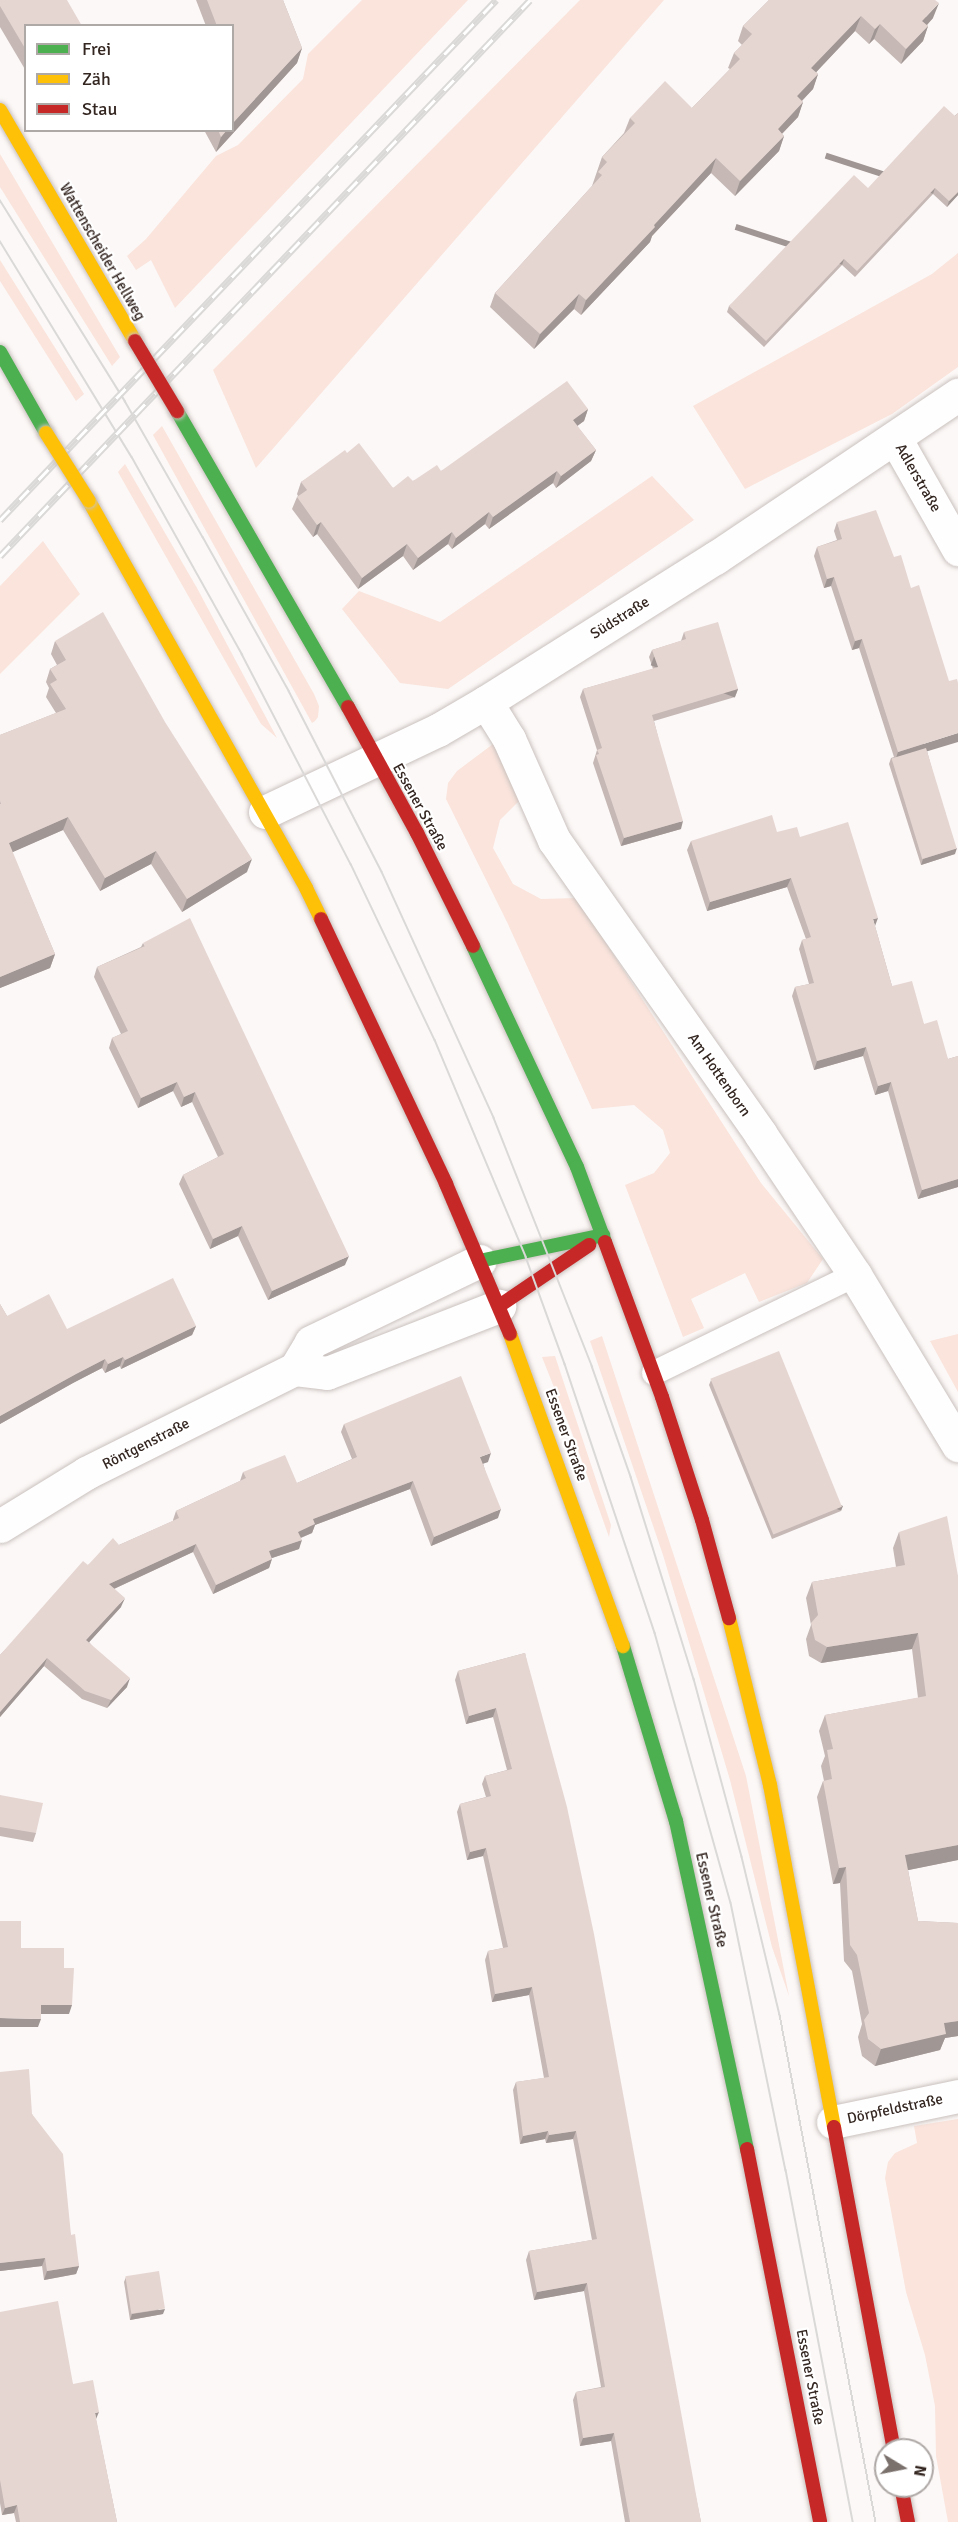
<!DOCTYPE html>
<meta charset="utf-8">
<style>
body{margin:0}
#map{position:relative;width:958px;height:2522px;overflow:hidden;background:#fcf8f7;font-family:Signika,sans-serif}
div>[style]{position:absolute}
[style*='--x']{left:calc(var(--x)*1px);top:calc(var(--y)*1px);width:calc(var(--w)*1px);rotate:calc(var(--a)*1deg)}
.green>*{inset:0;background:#fae4dc}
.roads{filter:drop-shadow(0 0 2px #c9c1be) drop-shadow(0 0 2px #c9c1be)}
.lane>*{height:24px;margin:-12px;padding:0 12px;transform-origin:12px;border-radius:12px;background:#fffefe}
.street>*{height:33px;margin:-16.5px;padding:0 16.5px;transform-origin:16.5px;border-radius:16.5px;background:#fffefe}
.fast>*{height:14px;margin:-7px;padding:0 7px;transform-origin:7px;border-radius:7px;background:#4caf50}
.slow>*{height:14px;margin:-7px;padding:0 7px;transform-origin:7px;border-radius:7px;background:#ffc107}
.jam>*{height:14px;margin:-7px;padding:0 7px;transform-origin:7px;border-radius:7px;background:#c62828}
.tram>*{height:1.5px;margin:-0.75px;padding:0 0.75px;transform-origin:0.75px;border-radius:0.75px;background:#dad9d8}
.rail>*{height:7px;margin-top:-3.5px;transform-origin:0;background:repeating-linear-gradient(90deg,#fff 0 14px,#dad9d8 0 28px);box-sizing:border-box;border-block:2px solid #dad9d8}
.bridges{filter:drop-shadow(0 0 2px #c9c1be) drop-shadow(0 0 2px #c9c1be)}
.slow-bridge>*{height:14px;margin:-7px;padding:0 7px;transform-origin:7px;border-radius:7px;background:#ffc107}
.jam-bridge>*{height:14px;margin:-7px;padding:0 7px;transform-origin:7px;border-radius:7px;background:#c62828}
.wall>*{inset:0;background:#c5b8b5}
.shaded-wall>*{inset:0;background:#a09693;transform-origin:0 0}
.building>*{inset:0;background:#e5d6d2;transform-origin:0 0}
span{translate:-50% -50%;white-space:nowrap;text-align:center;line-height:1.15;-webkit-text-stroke:4.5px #fff;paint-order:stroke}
.street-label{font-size:15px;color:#342621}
.legend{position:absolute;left:24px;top:24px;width:210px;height:108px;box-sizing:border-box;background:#fff;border:2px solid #aea8a6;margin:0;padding:8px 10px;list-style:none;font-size:18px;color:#342621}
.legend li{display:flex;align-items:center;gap:12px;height:30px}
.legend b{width:30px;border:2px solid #aea8a6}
.north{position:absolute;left:874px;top:2438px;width:60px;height:60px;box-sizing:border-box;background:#fff;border:2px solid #aea8a6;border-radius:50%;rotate:100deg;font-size:16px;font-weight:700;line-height:24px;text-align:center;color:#342621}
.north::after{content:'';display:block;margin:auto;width:21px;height:27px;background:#7a706c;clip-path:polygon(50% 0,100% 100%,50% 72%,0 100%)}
</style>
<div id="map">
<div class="green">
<div style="clip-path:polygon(362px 0,468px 0,175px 308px,151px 260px,136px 270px,127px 256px,146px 239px,216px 156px,238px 145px,303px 79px,308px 54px)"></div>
<div style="clip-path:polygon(580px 0,664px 0,256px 468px,213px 370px)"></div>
<div style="clip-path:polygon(0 154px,120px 357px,112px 366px,0 187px)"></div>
<div style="clip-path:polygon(958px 253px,958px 367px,892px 414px,745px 489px,693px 406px,932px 274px)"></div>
<div style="clip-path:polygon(0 260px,84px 394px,76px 401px,0 281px)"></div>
<div style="clip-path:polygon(162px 426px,314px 694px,319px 706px,318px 717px,315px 721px,312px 723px,153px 435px)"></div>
<div style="clip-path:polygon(125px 464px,197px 588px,277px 738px,261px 724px,118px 472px)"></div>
<div style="clip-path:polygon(652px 476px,694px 520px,448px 689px,400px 683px,342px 609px,359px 591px,440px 622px)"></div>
<div style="clip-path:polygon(43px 541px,80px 594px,0 674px,0 586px)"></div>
<div style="clip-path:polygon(493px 744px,522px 798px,500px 820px,493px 848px,513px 884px,541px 899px,577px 898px,761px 1183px,823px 1259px,807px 1283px,759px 1302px,745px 1273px,691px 1299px,704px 1328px,683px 1337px,625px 1185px,654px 1173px,670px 1153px,663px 1130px,634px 1105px,592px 1109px,507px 922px,446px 799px,448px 783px,457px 771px)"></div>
<div style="clip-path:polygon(958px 1334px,958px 1392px,930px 1341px)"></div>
<div style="clip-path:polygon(602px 1336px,746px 1776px,789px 1996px,772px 1947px,730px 1780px,663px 1555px,590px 1341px)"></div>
<div style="clip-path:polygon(555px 1356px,611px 1525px,609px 1537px,571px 1430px,542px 1357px)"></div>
<div style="clip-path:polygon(958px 2119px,958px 2522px,948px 2522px,936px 2456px,935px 2406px,925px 2355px,906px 2292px,885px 2178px,888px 2162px,895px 2153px,917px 2143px,914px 2126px)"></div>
</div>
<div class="roads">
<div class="lane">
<div style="--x:654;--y:1373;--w:224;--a:-26"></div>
</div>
<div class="street">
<div style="--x:895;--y:438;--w:128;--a:60.4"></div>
<div style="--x:486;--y:702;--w:44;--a:58.1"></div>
<div style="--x:509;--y:739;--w:111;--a:66"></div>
<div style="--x:554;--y:840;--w:360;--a:54.9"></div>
<div style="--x:761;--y:1135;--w:169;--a:56.1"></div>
<div style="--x:855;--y:1275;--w:199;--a:58.8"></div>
<div style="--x:265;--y:812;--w:191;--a:-25.4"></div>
<div style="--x:438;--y:730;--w:56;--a:-30.3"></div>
<div style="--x:486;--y:702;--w:271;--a:-32.2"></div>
<div style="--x:715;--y:558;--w:293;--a:-33.9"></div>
<div style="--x:295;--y:1369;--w:32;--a:7"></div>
<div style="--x:327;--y:1373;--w:185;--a:-21.3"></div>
<div style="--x:0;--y:1526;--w:101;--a:-31.6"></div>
<div style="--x:86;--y:1473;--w:233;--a:-26.5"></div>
<div style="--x:295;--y:1369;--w:31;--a:-59"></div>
<div style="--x:311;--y:1342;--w:187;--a:-25.7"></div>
<div style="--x:833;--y:2122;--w:128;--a:-11.7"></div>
</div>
<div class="fast">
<div style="--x:0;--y:352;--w:93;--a:60.4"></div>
<div style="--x:177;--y:411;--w:342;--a:60"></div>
<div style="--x:473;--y:946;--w:244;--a:64.8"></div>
<div style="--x:577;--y:1167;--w:80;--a:69.5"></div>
<div style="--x:479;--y:1261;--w:127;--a:-11.8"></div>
<div style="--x:623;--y:1646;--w:183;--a:73.2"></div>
<div style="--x:676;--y:1821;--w:336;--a:77.8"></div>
</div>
<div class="slow">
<div style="--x:0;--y:110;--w:268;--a:59.7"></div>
<div style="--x:89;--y:501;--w:444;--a:60.7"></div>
<div style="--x:306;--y:888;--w:34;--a:64"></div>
<div style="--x:510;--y:1334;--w:332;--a:70.1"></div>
<div style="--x:729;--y:1618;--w:172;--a:76.2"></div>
<div style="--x:770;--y:1785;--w:348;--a:79.4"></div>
</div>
<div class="jam">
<div style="--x:348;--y:707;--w:144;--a:61.3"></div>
<div style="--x:417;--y:833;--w:126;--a:63.6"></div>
<div style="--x:321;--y:919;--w:293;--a:64.7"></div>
<div style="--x:446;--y:1184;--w:163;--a:66.9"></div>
<div style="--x:605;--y:1242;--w:165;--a:69.8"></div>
<div style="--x:662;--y:1397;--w:129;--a:72"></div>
<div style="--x:702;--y:1520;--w:102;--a:74.6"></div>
<div style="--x:499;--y:1306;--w:109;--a:-34.1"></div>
<div style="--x:834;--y:2127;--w:329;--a:79.5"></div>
<div style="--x:747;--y:2149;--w:380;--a:78.9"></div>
<div style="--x:901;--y:2486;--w:37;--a:79"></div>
</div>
</div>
<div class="tram">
<div style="--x:0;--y:200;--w:237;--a:58.1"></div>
<div style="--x:125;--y:401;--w:157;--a:60.2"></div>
<div style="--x:203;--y:537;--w:176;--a:60.8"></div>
<div style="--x:289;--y:691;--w:203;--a:62.8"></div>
<div style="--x:382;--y:872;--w:270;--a:65.5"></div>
<div style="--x:494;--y:1118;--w:267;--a:68.4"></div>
<div style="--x:592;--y:1366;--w:118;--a:70.6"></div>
<div style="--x:631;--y:1477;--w:212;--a:72.7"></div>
<div style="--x:694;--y:1679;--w:184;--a:74.9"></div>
<div style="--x:742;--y:1857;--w:163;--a:76.5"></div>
<div style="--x:780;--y:2015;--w:516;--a:79.28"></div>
<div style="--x:0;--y:241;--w:253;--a:58.6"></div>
<div style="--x:132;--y:457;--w:226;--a:60.8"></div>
<div style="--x:242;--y:654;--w:237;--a:62.6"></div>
<div style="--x:351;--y:864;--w:195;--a:64.5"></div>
<div style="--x:435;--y:1040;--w:235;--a:67.2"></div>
<div style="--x:526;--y:1257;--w:114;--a:70"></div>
<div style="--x:565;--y:1364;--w:284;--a:71.5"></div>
<div style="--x:655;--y:1633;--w:280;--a:74.3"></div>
<div style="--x:731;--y:1903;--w:273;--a:78.4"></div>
<div style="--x:786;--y:2170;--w:358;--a:79.2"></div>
</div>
<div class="rail">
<div style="--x:0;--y:520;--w:719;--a:-46.35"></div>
<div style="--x:0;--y:556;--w:768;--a:-46.37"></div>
</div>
<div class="bridges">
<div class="slow-bridge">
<div style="--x:46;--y:433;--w:80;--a:57.7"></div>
</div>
<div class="jam-bridge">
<div style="--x:135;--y:341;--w:82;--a:59"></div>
</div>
</div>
<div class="wall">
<div style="clip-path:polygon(0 0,26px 26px,26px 71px,0 27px)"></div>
<div style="clip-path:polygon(196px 0,283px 0,302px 48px,297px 63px,216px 152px,204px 130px,232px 130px,232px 26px,206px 26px)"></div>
<div style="clip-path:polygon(769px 0,933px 18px,927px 25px,928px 26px,923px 41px,901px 64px,874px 39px,869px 44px,855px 31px,816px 72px,818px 74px,813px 89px,802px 101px,803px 102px,798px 117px,782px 134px,784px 136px,779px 151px,735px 196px,711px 173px,652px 236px,650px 242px,581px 315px,574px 309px,534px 349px,490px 307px,495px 293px,592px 186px,602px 157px,624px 133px,630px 118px,692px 108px,730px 69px,728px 68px,734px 53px,742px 45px,738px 41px,743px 26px)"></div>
<div style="clip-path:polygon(958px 113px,958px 195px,947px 207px,933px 194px,855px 277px,842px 265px,764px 347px,727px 312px,729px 306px)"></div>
<div style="clip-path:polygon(588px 409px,584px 421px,577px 426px,596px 450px,591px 461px,556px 488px,553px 483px,489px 529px,485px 524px,452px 549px,448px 544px,413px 570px,403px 556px,358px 589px,317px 534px,313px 537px,292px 509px,297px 497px,298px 496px,297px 494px,301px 482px,347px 453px,393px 488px,441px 471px)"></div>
<div style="clip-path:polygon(837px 522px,927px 751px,955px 854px,921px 865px,889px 764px,891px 758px,894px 757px,859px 648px,852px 650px,831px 586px,824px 588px,814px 556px,817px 547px,837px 540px,834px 531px)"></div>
<div style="clip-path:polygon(684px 632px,738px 689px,735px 697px,654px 721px,681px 829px,621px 846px,593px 763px,597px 750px,580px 697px,583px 689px,653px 669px,649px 657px,652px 650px,681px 641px)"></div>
<div style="clip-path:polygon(55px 641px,247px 872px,182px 912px,151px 864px,100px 891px,63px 830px,12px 852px,55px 954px,50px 968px,0 988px,0 735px,56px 713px,46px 697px,49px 688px,46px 682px,50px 669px,57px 665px,51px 654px)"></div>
<div style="clip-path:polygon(777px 832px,800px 837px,875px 926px,892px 986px,924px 1024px,948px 1059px,958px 1056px,958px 1187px,918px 1199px,888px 1091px,875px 1095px,863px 1056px,814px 1070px,792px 996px,795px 987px,809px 984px,799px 949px,802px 940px,806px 939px,787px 887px,707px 911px,687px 850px,691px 841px)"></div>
<div style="clip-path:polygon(143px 943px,345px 1265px,268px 1300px,238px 1236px,210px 1249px,179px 1184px,183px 1175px,218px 1157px,192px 1102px,181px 1107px,173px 1091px,138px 1108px,109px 1048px,112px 1038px,121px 1034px,94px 977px,97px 967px,141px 947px)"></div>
<div style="clip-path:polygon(0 1304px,7px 1316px,67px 1329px,196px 1326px,192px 1335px,121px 1369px,120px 1366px,105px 1373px,102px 1368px,73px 1383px,0 1424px)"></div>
<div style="clip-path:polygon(711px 1380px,841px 1511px,772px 1539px,709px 1385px)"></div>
<div style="clip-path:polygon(344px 1424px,488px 1462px,483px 1463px,498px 1518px,431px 1546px,410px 1489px,315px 1525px,312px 1533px,301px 1538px,299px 1549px,272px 1558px,269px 1568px,213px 1594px,193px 1552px,114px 1589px,121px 1607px,89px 1642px,127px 1687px,107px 1708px,82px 1699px,44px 1666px,0 1717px,0 1655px,88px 1565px,119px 1545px,173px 1521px,173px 1520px,176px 1511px,240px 1481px,243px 1472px,297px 1483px,352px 1459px,341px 1432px)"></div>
<div style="clip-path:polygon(899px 1532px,958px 1576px,958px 1860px,908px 1870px,918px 1921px,958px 1923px,958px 2036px,945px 2038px,940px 2050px,875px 2066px,862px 2056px,858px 2037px,862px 2024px,852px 1971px,844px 1961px,840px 1883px,833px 1884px,817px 1797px,823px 1781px,824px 1781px,821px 1766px,825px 1756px,819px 1731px,825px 1715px,918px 1698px,912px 1649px,821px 1663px,809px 1656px,806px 1639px,811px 1625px,806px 1598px,812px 1582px,896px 1567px,893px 1548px)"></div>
<div style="clip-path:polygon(525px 1653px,701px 2522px,625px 2522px,611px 2441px,580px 2446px,573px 2400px,576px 2392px,601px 2387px,584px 2291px,534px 2300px,526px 2260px,529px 2251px,592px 2240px,573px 2139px,546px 2143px,545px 2139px,520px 2144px,513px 2090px,516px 2082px,544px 2078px,529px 1995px,492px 2002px,485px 1960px,488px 1951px,503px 1948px,483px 1856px,467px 1860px,457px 1812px,460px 1804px,486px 1797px,482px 1784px,485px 1776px,507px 1770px,493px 1717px,466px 1724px,455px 1680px,458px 1671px)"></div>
<div style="clip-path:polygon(0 1795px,36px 1833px,33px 1842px,0 1836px)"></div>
<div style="clip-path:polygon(0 2072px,32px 2114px,71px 2235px,79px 2266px,76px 2274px,44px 2280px,42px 2266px,0 2271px)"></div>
<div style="clip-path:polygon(126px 2277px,163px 2314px,130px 2320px,124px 2282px)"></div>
<div style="clip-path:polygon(0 2312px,73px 2384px,96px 2420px,117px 2522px,16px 2522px,14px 2513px,2px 2515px,0 2503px)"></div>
</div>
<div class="shaded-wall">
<div style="clip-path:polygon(939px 3px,933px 18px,917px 36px,922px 21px)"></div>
<div style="clip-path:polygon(861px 16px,855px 31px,806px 83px,811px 68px)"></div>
<div style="clip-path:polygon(880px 24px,874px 39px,869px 44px,875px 29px)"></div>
<div style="clip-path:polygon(928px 26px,923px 41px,901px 64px,906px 49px)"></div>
<div style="clip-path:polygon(302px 48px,297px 63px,216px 152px,221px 137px,227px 130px,232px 130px,232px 124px)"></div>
<div style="clip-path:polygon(818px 74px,813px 89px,792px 111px,797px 96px)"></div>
<div style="clip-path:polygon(803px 102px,798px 117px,772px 144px,778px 129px)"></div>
<div style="clip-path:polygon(784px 136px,779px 151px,735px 196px,740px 181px)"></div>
<div style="clip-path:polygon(716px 158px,711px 173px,652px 236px,650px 242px,581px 315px,586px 300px,654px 225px)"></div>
<div style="left:935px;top:188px;width:6px;height:114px;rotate:108deg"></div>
<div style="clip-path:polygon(958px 192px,958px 195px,947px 207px,949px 201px)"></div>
<div style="left:844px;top:259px;width:6px;height:113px;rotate:108deg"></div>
<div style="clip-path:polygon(579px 294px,574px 309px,534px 349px,540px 334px)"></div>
<div style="clip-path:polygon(588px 409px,584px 421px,569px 432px,573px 420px)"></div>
<div style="clip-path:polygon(596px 450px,591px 461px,556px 488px,561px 476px)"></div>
<div style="clip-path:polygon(557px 471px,553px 483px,489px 529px,493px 517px)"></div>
<div style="clip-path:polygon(489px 512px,485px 524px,452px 549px,456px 538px)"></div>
<div style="clip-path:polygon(321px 522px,317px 534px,313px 537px,317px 525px)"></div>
<div style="clip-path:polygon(452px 532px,448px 544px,413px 570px,418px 558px)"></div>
<div style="clip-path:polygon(407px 544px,403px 556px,358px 589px,362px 578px)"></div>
<div style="clip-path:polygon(834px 577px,831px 586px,824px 588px,827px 579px)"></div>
<div style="clip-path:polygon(862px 639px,859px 648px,852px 650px,855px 641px)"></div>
<div style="left:738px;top:689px;width:9px;height:90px;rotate:111deg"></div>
<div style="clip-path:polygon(958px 733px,958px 742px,895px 761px,898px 752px)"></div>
<div style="clip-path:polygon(68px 817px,63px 830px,4px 856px,9px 843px)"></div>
<div style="clip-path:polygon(683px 821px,681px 829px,621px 846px,624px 838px)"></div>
<div style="clip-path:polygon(957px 848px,955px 854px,921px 865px,923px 859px)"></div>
<div style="clip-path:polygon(156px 851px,151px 864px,100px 891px,105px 878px)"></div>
<div style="clip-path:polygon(252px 859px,247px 872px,182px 912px,187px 899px)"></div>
<div style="clip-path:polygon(791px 878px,787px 887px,707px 911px,710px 902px)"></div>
<div style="clip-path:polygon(878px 918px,875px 926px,873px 919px)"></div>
<div style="clip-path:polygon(55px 954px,50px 968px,0 988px,0 977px)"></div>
<div style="clip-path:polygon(866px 1047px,863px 1056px,814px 1070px,817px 1061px)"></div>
<div style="clip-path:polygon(177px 1082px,173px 1091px,138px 1108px,141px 1098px)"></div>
<div style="clip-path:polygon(891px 1082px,888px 1091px,875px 1095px,878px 1086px)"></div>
<div style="clip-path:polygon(195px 1092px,192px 1102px,181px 1107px,184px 1097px)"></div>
<div style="clip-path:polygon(958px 1179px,958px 1187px,918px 1199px,922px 1190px)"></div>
<div style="clip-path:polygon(242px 1226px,238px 1236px,210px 1249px,213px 1239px)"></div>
<div style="clip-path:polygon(349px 1256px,345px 1265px,268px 1300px,272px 1291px)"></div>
<div style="clip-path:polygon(196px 1326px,192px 1335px,121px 1369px,125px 1360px)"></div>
<div style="clip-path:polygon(123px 1357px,120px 1366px,105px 1373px,108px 1364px)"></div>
<div style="clip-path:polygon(105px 1359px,102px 1368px,73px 1383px,0 1424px,0 1416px,76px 1374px)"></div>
<div style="clip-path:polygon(491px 1453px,488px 1462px,477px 1466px,480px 1457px)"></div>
<div style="clip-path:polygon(413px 1481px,410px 1489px,315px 1525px,312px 1533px,295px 1540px,298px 1532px,313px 1519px)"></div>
<div style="left:843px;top:1506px;width:5px;height:74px;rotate:112deg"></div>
<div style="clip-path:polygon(501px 1509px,498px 1518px,431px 1546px,434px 1537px)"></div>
<div style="clip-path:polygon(302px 1540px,299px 1549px,266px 1560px,269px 1551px)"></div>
<div style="clip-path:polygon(196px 1544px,193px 1552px,105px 1593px,109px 1584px)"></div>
<div style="clip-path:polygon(272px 1559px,269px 1568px,213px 1594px,216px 1585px)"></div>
<div style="clip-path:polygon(125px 1598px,121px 1607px,83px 1649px,86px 1640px)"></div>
<div style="clip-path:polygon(918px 1633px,912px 1649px,821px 1663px,827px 1647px)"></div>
<div style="clip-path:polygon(47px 1658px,44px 1666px,0 1717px,0 1712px)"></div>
<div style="clip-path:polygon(130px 1678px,127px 1687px,107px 1708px,111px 1700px)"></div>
<div style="clip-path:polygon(496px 1708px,493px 1717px,466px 1724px,469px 1716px)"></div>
<div style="clip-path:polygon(958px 1845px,958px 1860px,899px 1872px,905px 1855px)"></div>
<div style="clip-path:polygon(486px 1848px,483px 1856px,467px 1860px,470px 1852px)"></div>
<div style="clip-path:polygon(846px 1867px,840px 1883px,833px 1884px,839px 1868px)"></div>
<div style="clip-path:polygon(532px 1987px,529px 1995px,492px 2002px,495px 1994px)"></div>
<div style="clip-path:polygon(41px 2005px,72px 2005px,69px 2014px,38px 2014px)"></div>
<div style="clip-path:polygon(0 2018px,41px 2019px,38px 2027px,0 2027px)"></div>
<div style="clip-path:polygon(958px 2021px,958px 2036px,945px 2038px,940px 2050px,875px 2066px,881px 2049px,944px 2023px)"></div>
<div style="clip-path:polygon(548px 2131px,545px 2139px,520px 2144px,523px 2136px)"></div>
<div style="clip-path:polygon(576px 2131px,573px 2139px,546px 2143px,549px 2135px)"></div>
<div style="clip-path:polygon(45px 2258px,42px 2266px,0 2271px,0 2263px)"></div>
<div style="clip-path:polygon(79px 2266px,76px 2274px,44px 2280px,47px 2271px)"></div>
<div style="clip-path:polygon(587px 2283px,584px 2291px,534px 2300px,537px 2292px)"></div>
<div style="clip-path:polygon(165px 2309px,163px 2314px,130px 2320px,132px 2314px)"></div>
<div style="clip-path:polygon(99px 2412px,96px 2419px,95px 2413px)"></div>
<div style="clip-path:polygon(614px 2433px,611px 2441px,580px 2446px,583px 2438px)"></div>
<div style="clip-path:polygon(17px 2505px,14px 2513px,2px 2515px,5px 2508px)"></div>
</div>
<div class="building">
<div style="clip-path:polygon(0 0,67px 0,82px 26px,26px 26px,26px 50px,0 6px)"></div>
<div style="clip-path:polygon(207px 0,283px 0,302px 48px,232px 124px,232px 26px,217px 26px)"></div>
<div style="clip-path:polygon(769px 0,935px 0,939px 3px,922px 21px,928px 26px,906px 49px,880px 24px,875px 29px,861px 16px,811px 68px,818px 74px,797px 96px,803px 102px,778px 129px,784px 136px,740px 181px,716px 158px,654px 225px,655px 227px,586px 300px,579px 294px,540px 334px,495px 293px,602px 175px,598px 172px,607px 162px,602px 157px,635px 123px,630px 118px,665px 81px,692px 108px,740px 59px,734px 53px,752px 34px,743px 26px)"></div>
<div style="clip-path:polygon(944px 106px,955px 116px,958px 113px,958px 192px,949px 201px,935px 188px,857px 271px,844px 259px,766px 341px,729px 306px,854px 175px,868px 188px)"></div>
<div style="clip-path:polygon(218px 130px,227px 130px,221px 137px)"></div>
<div style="clip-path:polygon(567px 381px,588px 409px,573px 420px,596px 450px,561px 476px,557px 471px,493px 517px,489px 512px,456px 538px,452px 532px,418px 558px,407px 544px,362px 578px,321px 522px,317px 525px,297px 497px,307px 490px,301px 482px,345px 450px,347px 453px,359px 443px,393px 488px,408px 476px,413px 481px,437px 465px,441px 471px)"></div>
<div style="clip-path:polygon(876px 510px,894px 557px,901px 555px,911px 588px,919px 585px,949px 681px,957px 679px,958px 683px,958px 733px,898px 752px,862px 639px,855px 641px,834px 577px,827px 579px,817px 547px,842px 539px,837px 522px)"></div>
<div style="clip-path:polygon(103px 612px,165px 722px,252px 859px,187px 899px,156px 851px,105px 878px,68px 817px,9px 843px,55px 954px,0 977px,0 804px,1px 804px,0 801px,0 735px,66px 709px,50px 684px,57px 680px,50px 669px,66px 660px,55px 641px)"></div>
<div style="clip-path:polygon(718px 622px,738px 689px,652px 715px,683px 821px,624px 838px,596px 755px,599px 754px,597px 750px,602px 748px,583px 689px,658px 667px,652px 650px,686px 639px,684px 632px)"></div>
<div style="left:926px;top:748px;width:105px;height:36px;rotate:73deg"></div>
<div style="clip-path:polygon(772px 815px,777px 832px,797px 827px,800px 837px,848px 822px,878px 918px,873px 919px,892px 986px,912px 981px,924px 1024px,937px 1020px,948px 1059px,958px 1056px,958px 1179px,922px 1190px,891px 1082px,878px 1086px,866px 1047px,817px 1061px,795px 987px,814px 983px,802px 940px,811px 937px,791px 878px,710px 902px,691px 841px)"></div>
<div style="clip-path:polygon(190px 918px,349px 1256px,272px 1291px,242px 1226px,213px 1239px,183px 1175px,224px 1154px,195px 1092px,184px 1097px,177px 1082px,141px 1098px,112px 1038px,128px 1031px,97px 967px,145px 946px,143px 943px)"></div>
<div style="clip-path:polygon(173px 1278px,196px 1326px,125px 1360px,123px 1357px,108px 1364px,105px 1359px,76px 1374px,0 1416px,0 1304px,7px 1316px,49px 1294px,67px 1329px)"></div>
<div style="left:779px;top:1351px;width:168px;height:74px;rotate:68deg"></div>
<div style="clip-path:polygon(461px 1376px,491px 1453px,480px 1457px,501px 1509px,434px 1537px,413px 1481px,313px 1519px,315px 1524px,298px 1532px,302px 1540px,269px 1551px,272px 1559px,216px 1585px,196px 1544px,109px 1584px,125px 1598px,86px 1640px,130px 1678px,111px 1700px,85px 1691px,47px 1658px,0 1712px,0 1655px,83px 1561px,88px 1565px,113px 1538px,119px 1545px,179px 1518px,176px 1511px,246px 1478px,243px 1472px,285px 1455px,297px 1483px,357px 1457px,344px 1424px)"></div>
<div style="clip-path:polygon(947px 1516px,958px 1576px,958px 1845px,905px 1855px,918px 1921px,958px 1923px,958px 2021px,944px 2023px,946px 2034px,881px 2049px,868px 2039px,864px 2020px,869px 2013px,857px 1955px,850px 1945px,846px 1867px,839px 1868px,823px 1781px,832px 1779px,827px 1750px,833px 1749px,825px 1715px,926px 1696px,918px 1633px,827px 1647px,815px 1640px,811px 1623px,818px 1615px,812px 1582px,905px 1565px,899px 1532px)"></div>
<div style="clip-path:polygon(525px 1653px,567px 1807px,594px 1934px,701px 2522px,628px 2522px,630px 2522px,614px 2433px,583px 2438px,576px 2392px,605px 2387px,587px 2283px,537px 2292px,529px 2251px,597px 2239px,576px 2131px,549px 2135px,548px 2131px,523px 2136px,516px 2082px,549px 2077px,532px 1987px,495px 1994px,488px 1951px,508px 1947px,486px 1848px,470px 1852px,460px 1804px,491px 1796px,485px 1776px,512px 1769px,496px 1708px,469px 1716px,458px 1671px)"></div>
<div style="clip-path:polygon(0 1795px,43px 1803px,36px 1833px,0 1827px)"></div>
<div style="clip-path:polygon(0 1921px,21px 1921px,21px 1948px,64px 1948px,64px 1968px,74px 1968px,72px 2005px,41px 2005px,41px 2019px,0 2018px)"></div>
<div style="clip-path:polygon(29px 2069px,32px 2114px,63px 2154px,71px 2235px,75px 2234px,79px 2266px,47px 2271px,45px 2258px,0 2263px,0 2072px)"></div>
<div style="left:159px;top:2271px;width:38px;height:34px;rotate:81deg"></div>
<div style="clip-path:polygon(58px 2301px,73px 2384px,93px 2380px,99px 2412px,95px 2413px,117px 2522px,20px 2522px,17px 2505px,5px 2508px,0 2480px,0 2312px)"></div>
</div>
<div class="street-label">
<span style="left:102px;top:252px;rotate:60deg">Wattenscheider Hellweg</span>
<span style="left:918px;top:478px;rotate:60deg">Adlerstraße</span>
<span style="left:620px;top:618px;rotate:-32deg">Südstraße</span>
<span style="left:420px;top:807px;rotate:61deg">Essener Straße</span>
<span style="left:719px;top:1075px;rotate:55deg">Am Hottenborn</span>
<span style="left:566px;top:1435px;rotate:70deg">Essener Straße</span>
<span style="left:146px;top:1444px;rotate:-27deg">Röntgenstraße</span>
<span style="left:711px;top:1900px;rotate:77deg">Essener Straße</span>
<span style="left:895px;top:2109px;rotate:-12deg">Dörpfeldstraße</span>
<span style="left:810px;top:2377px;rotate:79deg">Essener Straße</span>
</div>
<ul class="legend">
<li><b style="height:8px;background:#4caf50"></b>Frei</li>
<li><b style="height:8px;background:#ffc107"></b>Zäh</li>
<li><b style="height:8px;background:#c62828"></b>Stau</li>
</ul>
<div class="north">N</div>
</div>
